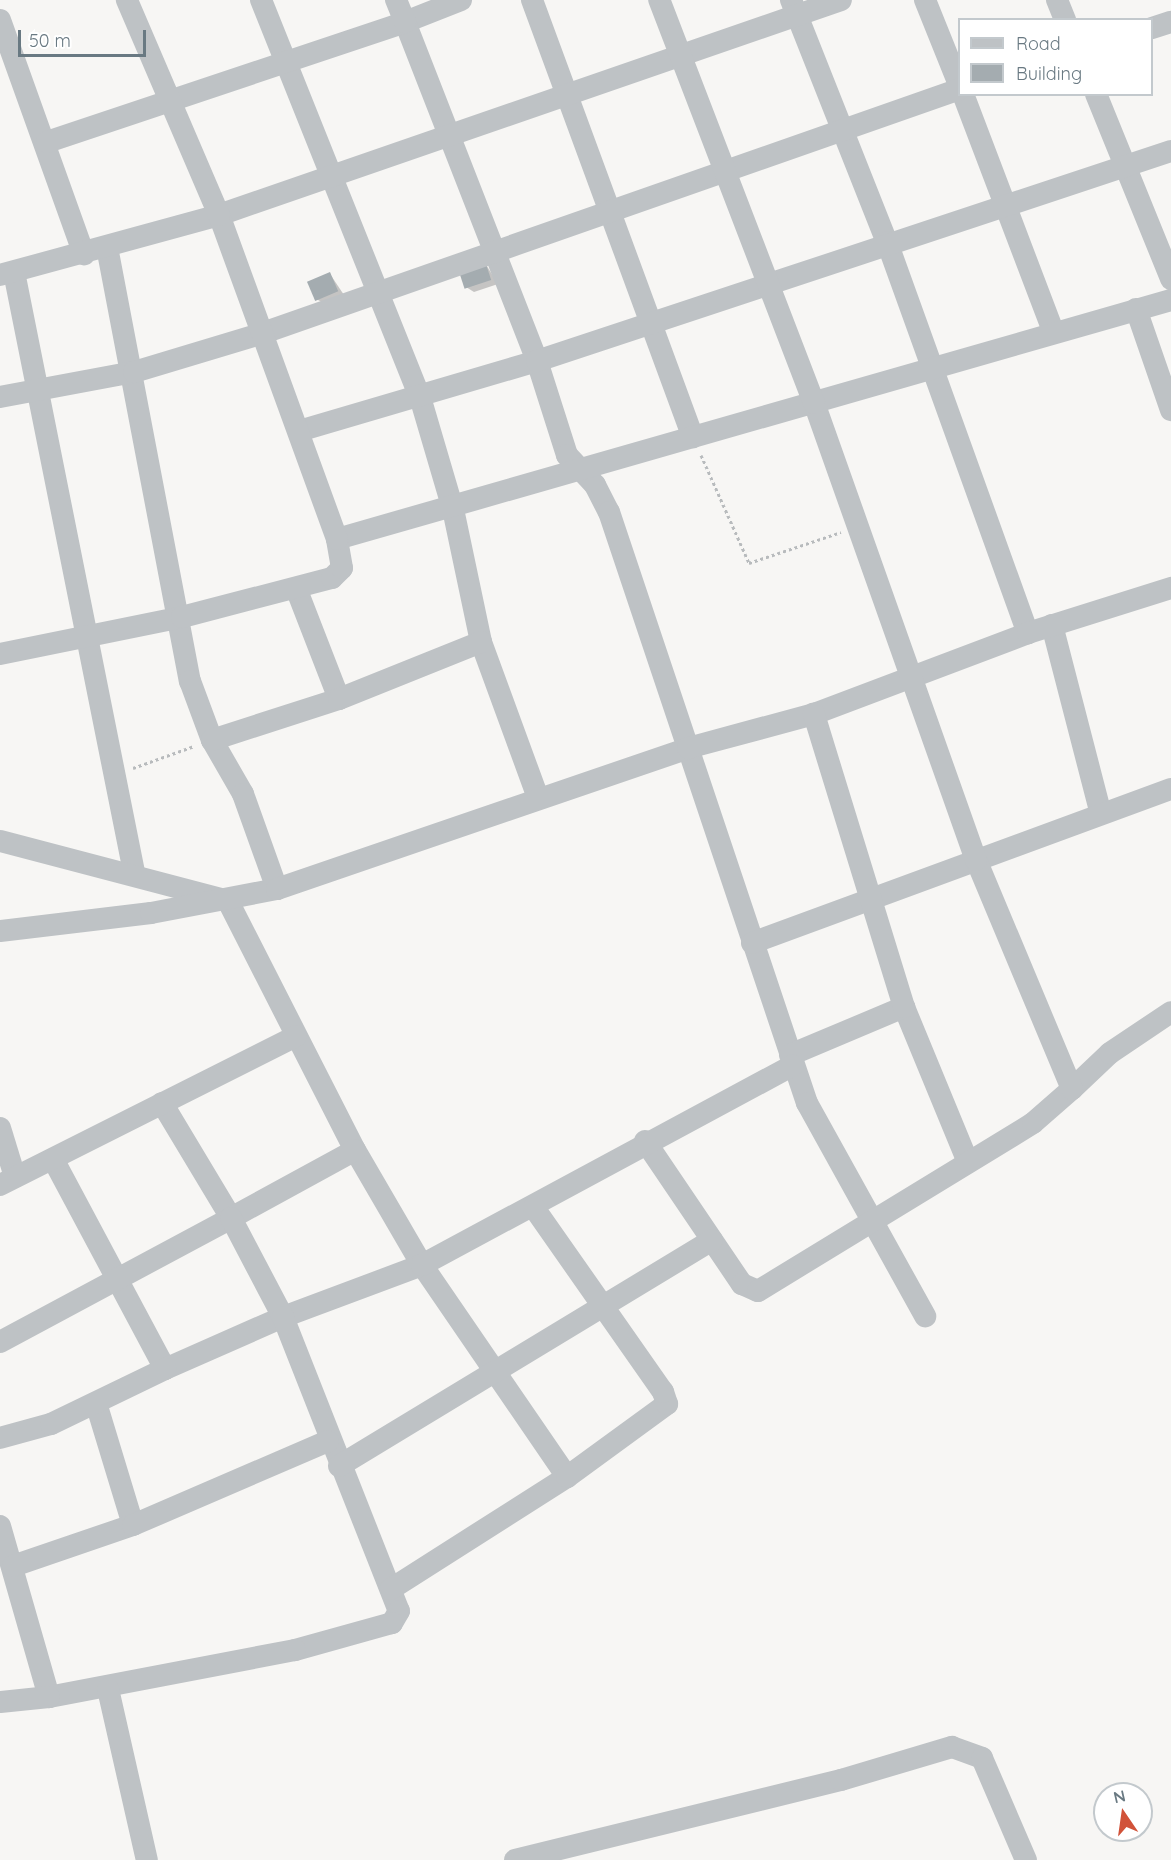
<!DOCTYPE html>
<style>
body{margin:0}
#map{position:relative;width:1171px;height:1860px;overflow:hidden;background:#f7f6f4;font-family:Quicksand,sans-serif}
div>[style]{position:absolute}
[style*='--x']{left:calc(var(--x)*1px);top:calc(var(--y)*1px);width:calc(var(--w)*1px);rotate:calc(var(--a)*1deg)}
.shadow>*{inset:0;background:#0003}
.building>*{inset:0;background:#a4acb0;transform-origin:0 0}
.path>*{height:3px;margin-top:-1.5px;transform-origin:0;background:repeating-linear-gradient(90deg,#b8bbbd 0 3px,transparent 0 6px)}
.minor>*{height:22px;margin:-11px;padding:0 11px;transform-origin:11px;border-radius:11px;background:#bec2c5}
span{translate:-50% -50%;white-space:nowrap;text-align:center;line-height:1.15;-webkit-text-stroke:6px #fff;paint-order:stroke}
.legend{position:absolute;left:958px;top:18px;width:195px;height:78px;box-sizing:border-box;background:#fff;border:2px solid #c3c9cd;margin:0;padding:8px 10px;list-style:none;font-size:18px;color:#697982}
.legend li{display:flex;align-items:center;gap:12px;height:30px}
.legend b{width:30px;border:2px solid #c3c9cd}
.north{position:absolute;left:1093px;top:1782px;width:60px;height:60px;box-sizing:border-box;background:#fff;border:2px solid #c3c9cd;border-radius:50%;rotate:347deg;font-size:16px;font-weight:700;line-height:24px;text-align:center;color:#697982}
.north::after{content:'';display:block;margin:auto;width:21px;height:27px;background:#d15239;clip-path:polygon(50% 0,100% 100%,50% 72%,0 100%)}
.scale{position:absolute;left:18px;top:30px;width:128px;height:27px;box-sizing:border-box;border:3px solid #697982;border-top:0;padding-left:8px;font-size:18px;line-height:21px;white-space:nowrap;color:#697982;-webkit-text-stroke:4px #fff;paint-order:stroke}
</style>
<div id="map">
<div class="shadow">
<div style="clip-path:polygon(485px 263px,498px 284px,474px 292px,466px 287px)"></div>
<div style="clip-path:polygon(330px 274px,344px 295px,324px 303px,316px 299px)"></div>
</div>
<div class="building">
<div style="left:485px;top:261px;width:20px;height:28px;rotate:72deg"></div>
<div style="left:330px;top:272px;width:21px;height:25px;rotate:67deg"></div>
</div>
<div class="path">
<div style="--x:701;--y:455;--w:118;--a:66"></div>
<div style="--x:749;--y:563;--w:97;--a:-18.6"></div>
<div style="--x:133;--y:768;--w:65;--a:-19.8"></div>
</div>
<div class="minor">
<div style="--x:261;--y:0;--w:428;--a:68.2"></div>
<div style="--x:420;--y:397;--w:117;--a:73.6"></div>
<div style="--x:453;--y:509;--w:136;--a:78.1"></div>
<div style="--x:481;--y:642;--w:166;--a:69.9"></div>
<div style="--x:461;--y:0;--w:60;--a:158.6"></div>
<div style="--x:405;--y:22;--w:364;--a:68.7"></div>
<div style="--x:537;--y:361;--w:99;--a:72.3"></div>
<div style="--x:567;--y:455;--w:41;--a:47"></div>
<div style="--x:595;--y:485;--w:30;--a:63"></div>
<div style="--x:609;--y:512;--w:623;--a:71.48"></div>
<div style="--x:807;--y:1103;--w:244;--a:61"></div>
<div style="--x:532;--y:0;--w:466;--a:69.8"></div>
<div style="--x:791;--y:0;--w:260;--a:68.4"></div>
<div style="--x:887;--y:242;--w:416;--a:70.2"></div>
<div style="--x:925;--y:0;--w:94;--a:68.1"></div>
<div style="--x:1057;--y:0;--w:22;--a:68"></div>
<div style="--x:0;--y:20;--w:249;--a:70.3"></div>
<div style="--x:1152;--y:28;--w:20;--a:-18"></div>
<div style="--x:963;--y:94;--w:254;--a:69.2"></div>
<div style="--x:1096;--y:94;--w:200;--a:67.9"></div>
<div style="--x:47;--y:142;--w:378;--a:-18.5"></div>
<div style="--x:405;--y:22;--w:24;--a:-112"></div>
<div style="--x:107;--y:247;--w:442;--a:79.2"></div>
<div style="--x:190;--y:681;--w:63;--a:69.6"></div>
<div style="--x:212;--y:740;--w:62;--a:60.1"></div>
<div style="--x:243;--y:794;--w:101;--a:70.3"></div>
<div style="--x:14;--y:272;--w:612;--a:78.69"></div>
<div style="--x:0;--y:275;--w:227;--a:-15.3"></div>
<div style="--x:219;--y:215;--w:658;--a:-19.07"></div>
<div style="--x:1136;--y:309;--w:107;--a:70.9"></div>
<div style="--x:0;--y:397;--w:136;--a:-10.6"></div>
<div style="--x:134;--y:372;--w:135;--a:-16.8"></div>
<div style="--x:263;--y:333;--w:738;--a:-19.29"></div>
<div style="--x:299;--y:431;--w:248;--a:-16.4"></div>
<div style="--x:537;--y:361;--w:668;--a:-18.33"></div>
<div style="--x:337;--y:539;--w:868;--a:-15.99"></div>
<div style="--x:296;--y:588;--w:119;--a:68.8"></div>
<div style="--x:1052;--y:625;--w:195;--a:75.5"></div>
<div style="--x:0;--y:654;--w:186;--a:-11.5"></div>
<div style="--x:182;--y:617;--w:155;--a:-14.6"></div>
<div style="--x:332;--y:578;--w:14;--a:-45"></div>
<div style="--x:342;--y:568;--w:29;--a:-100"></div>
<div style="--x:337;--y:539;--w:345;--a:-110"></div>
<div style="--x:219;--y:215;--w:234;--a:-113.2"></div>
<div style="--x:212;--y:740;--w:133;--a:-17.9"></div>
<div style="--x:339;--y:699;--w:153;--a:-21.9"></div>
<div style="--x:0;--y:841;--w:236;--a:14.7"></div>
<div style="--x:228;--y:901;--w:280;--a:63"></div>
<div style="--x:355;--y:1150;--w:133;--a:59.8"></div>
<div style="--x:422;--y:1265;--w:257;--a:55.6"></div>
<div style="--x:0;--y:931;--w:152;--a:-6.8"></div>
<div style="--x:151;--y:913;--w:128;--a:-10.8"></div>
<div style="--x:277;--y:889;--w:435;--a:-18.9"></div>
<div style="--x:688;--y:748;--w:131;--a:-15.1"></div>
<div style="--x:814;--y:714;--w:229;--a:-20.7"></div>
<div style="--x:1028;--y:633;--w:150;--a:-17.5"></div>
<div style="--x:752;--y:943;--w:446;--a:-20.2"></div>
<div style="--x:904;--y:1007;--w:168;--a:67.6"></div>
<div style="--x:790;--y:1055;--w:124;--a:-22.8"></div>
<div style="--x:904;--y:1007;--w:307;--a:-107.1"></div>
<div style="--x:1072;--y:1089;--w:52;--a:-43.5"></div>
<div style="--x:1110;--y:1053;--w:73;--a:-33.9"></div>
<div style="--x:162;--y:1103;--w:134;--a:59"></div>
<div style="--x:231;--y:1218;--w:141;--a:-28.7"></div>
<div style="--x:0;--y:1128;--w:51;--a:73"></div>
<div style="--x:645;--y:1141;--w:173;--a:55.9"></div>
<div style="--x:742;--y:1284;--w:17;--a:24"></div>
<div style="--x:758;--y:1291;--w:322;--a:-31.4"></div>
<div style="--x:1033;--y:1123;--w:52;--a:-41.1"></div>
<div style="--x:1072;--y:1089;--w:248;--a:-112.7"></div>
<div style="--x:976;--y:860;--w:485;--a:-109.5"></div>
<div style="--x:814;--y:403;--w:432;--a:-111"></div>
<div style="--x:53;--y:1159;--w:238;--a:61.9"></div>
<div style="--x:165;--y:1369;--w:129;--a:-23.8"></div>
<div style="--x:283;--y:1317;--w:148;--a:-20.5"></div>
<div style="--x:422;--y:1265;--w:421;--a:-28.3"></div>
<div style="--x:0;--y:1185;--w:331;--a:-26.7"></div>
<div style="--x:0;--y:1342;--w:262;--a:-28.2"></div>
<div style="--x:231;--y:1218;--w:112;--a:62.3"></div>
<div style="--x:283;--y:1317;--w:316;--a:68.5"></div>
<div style="--x:399;--y:1611;--w:14;--a:120"></div>
<div style="--x:392;--y:1623;--w:101;--a:164.4"></div>
<div style="--x:295;--y:1650;--w:250;--a:169.2"></div>
<div style="--x:96;--y:1403;--w:127;--a:73.1"></div>
<div style="--x:0;--y:1438;--w:53;--a:-15.4"></div>
<div style="--x:51;--y:1424;--w:127;--a:-25.8"></div>
<div style="--x:339;--y:1466;--w:436;--a:-31.2"></div>
<div style="--x:0;--y:1526;--w:178;--a:74"></div>
<div style="--x:49;--y:1697;--w:49;--a:174.2"></div>
<div style="--x:13;--y:1566;--w:127;--a:-18.9"></div>
<div style="--x:133;--y:1525;--w:212;--a:-23.3"></div>
<div style="--x:391;--y:1589;--w:209;--a:-32.5"></div>
<div style="--x:567;--y:1477;--w:124;--a:-36.1"></div>
<div style="--x:667;--y:1404;--w:13;--a:-108"></div>
<div style="--x:663;--y:1392;--w:225;--a:-125"></div>
<div style="--x:108;--y:1689;--w:175;--a:77.2"></div>
<div style="--x:515;--y:1860;--w:336;--a:-13.8"></div>
<div style="--x:841;--y:1780;--w:116;--a:-16.6"></div>
<div style="--x:952;--y:1747;--w:32;--a:20"></div>
<div style="--x:982;--y:1758;--w:111;--a:66.7"></div>
</div>
<ul class="legend">
<li><b style="height:8px;background:#bec2c5"></b>Road</li>
<li><b style="height:16px;background:#a4acb0"></b>Building</li>
</ul>
<div class="north">N</div>
<div class="scale">50 m</div>
</div>
